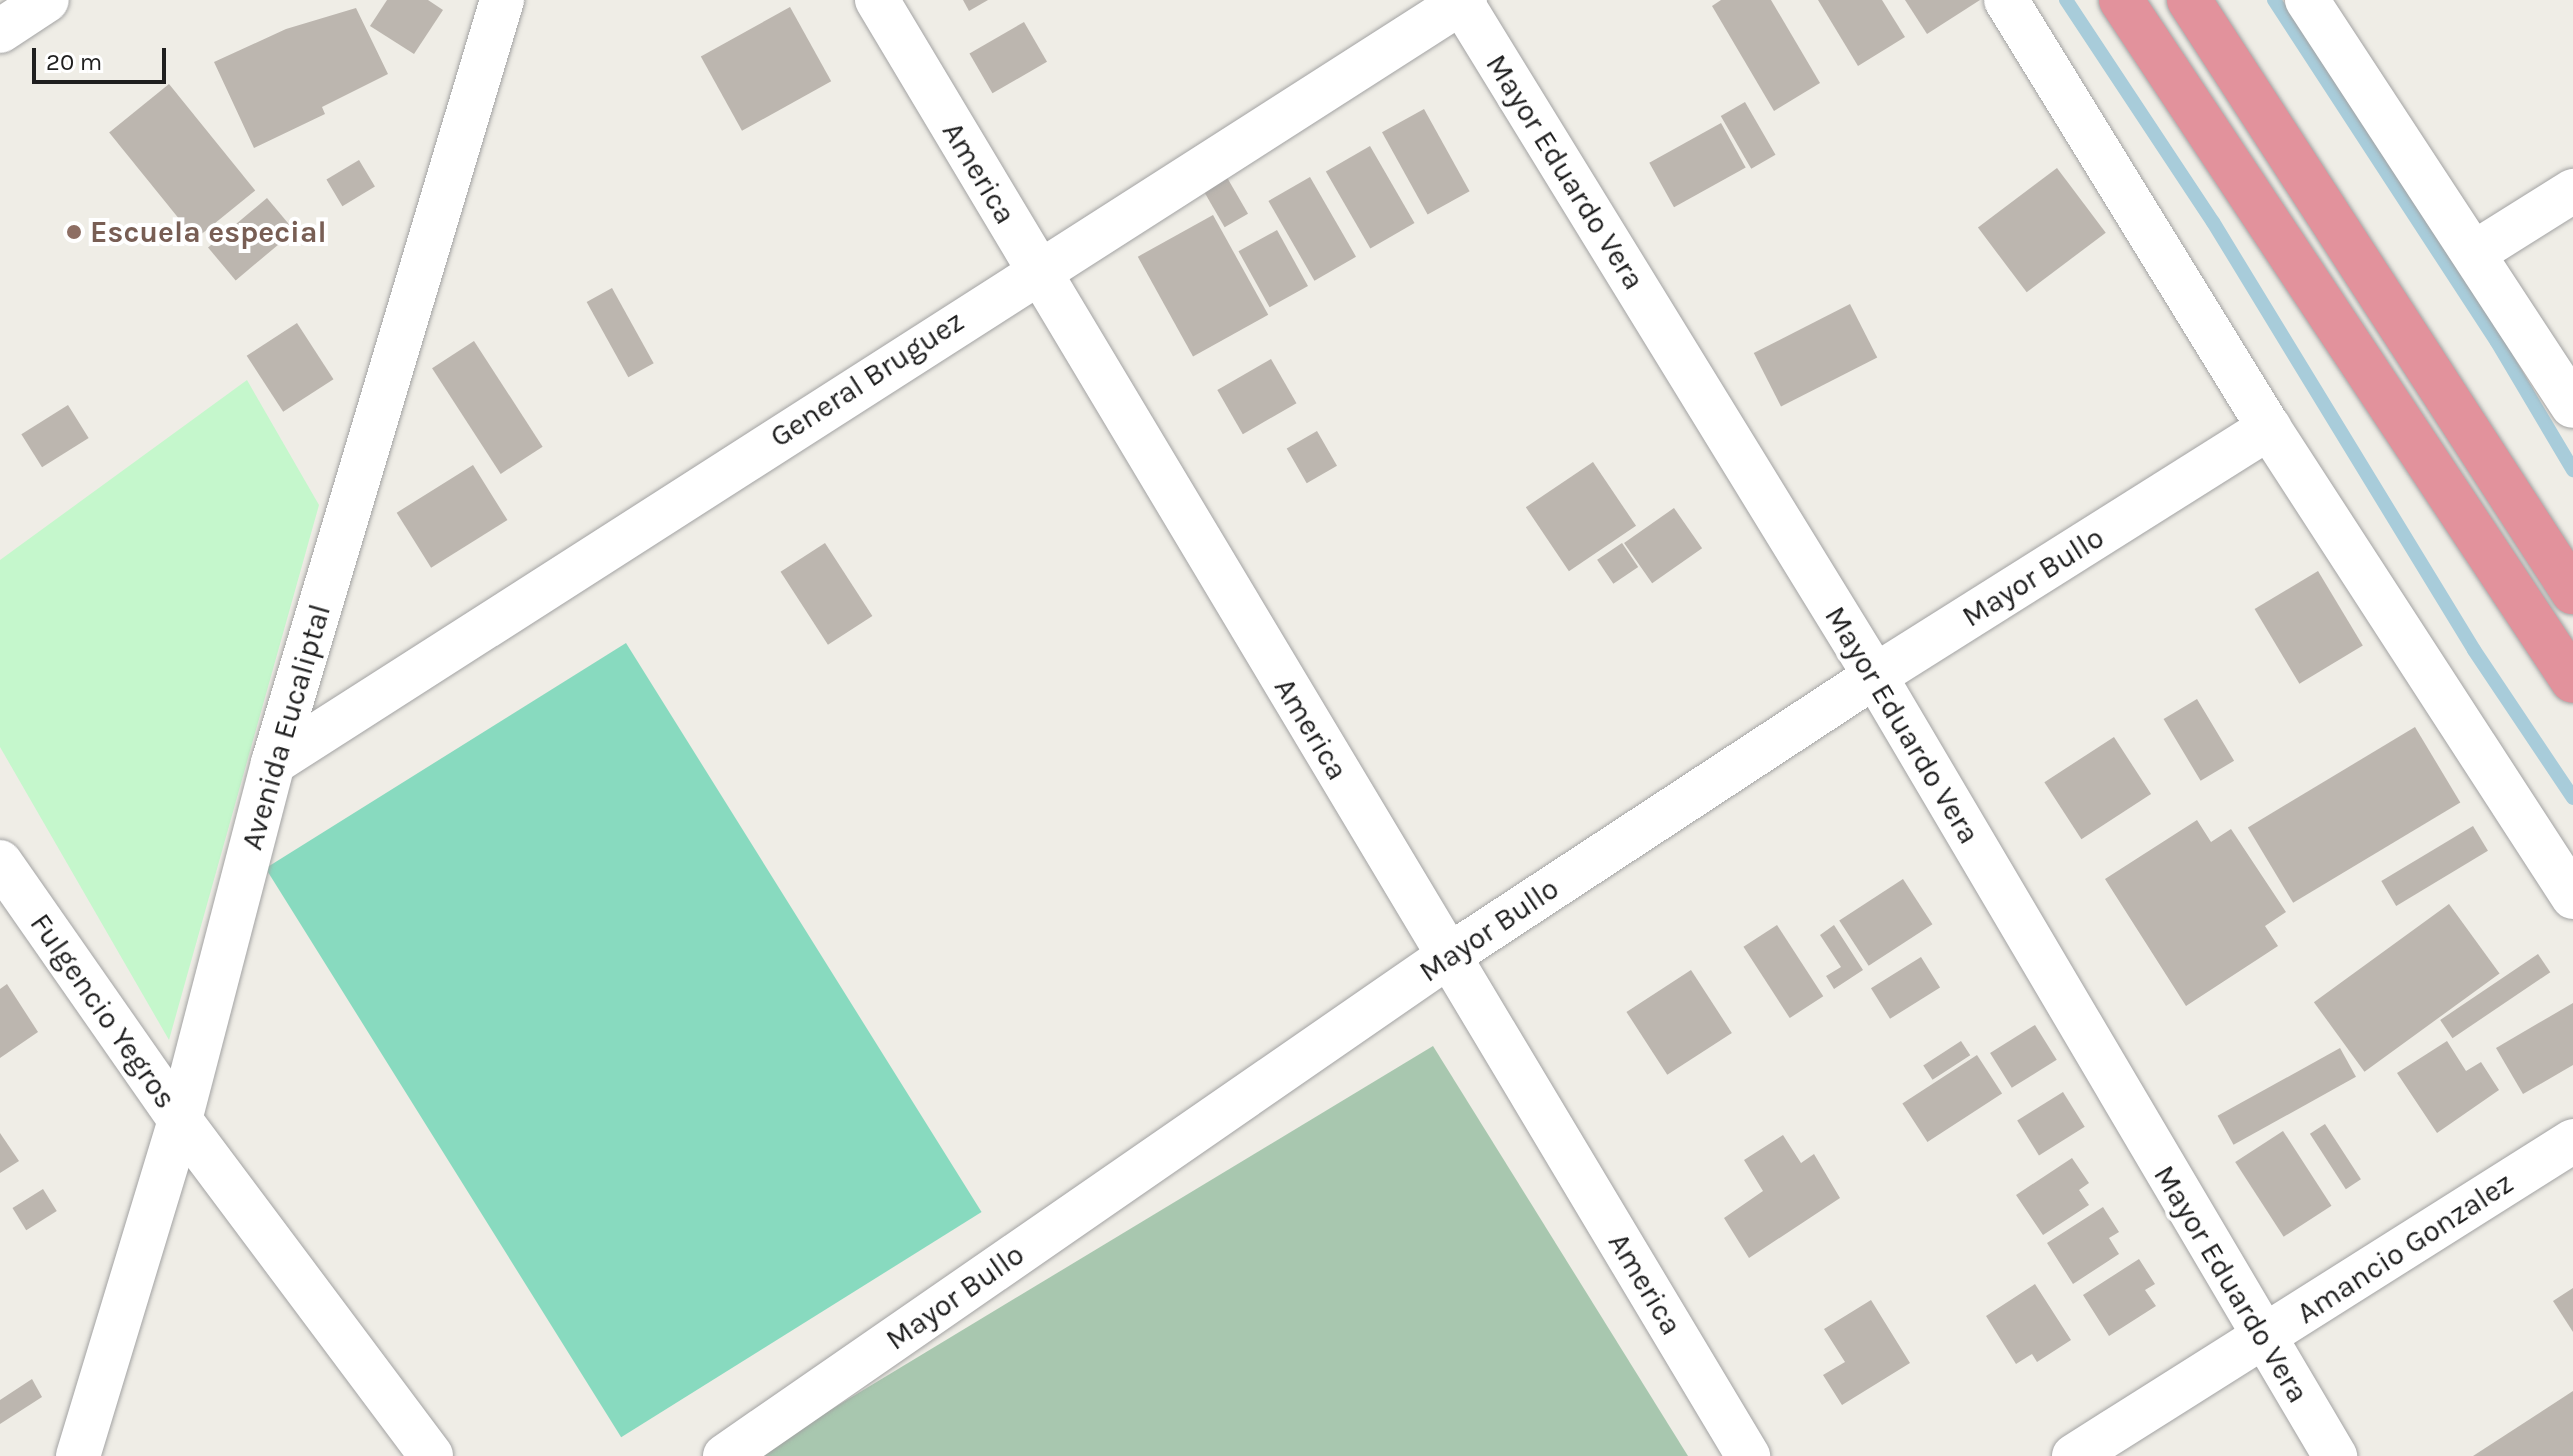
<!DOCTYPE html>
<style>
body{margin:0}
#map{position:relative;width:2573px;height:1456px;overflow:hidden;background:#efede6;font-family:Karla,sans-serif}
div>[style]{position:absolute}
[style*='--x']{left:calc(var(--x)*1px);top:calc(var(--y)*1px);width:calc(var(--w)*1px);rotate:calc(var(--a)*1deg)}
.cemetery>*{inset:0;background:#a8c7af}
.park>*{inset:0;background:#c5f7cc}
.pitch>*{inset:0;background:#88dabf;transform-origin:0 0}
.stream>*{height:14px;margin:-7px;padding:0 7px;transform-origin:7px;border-radius:7px;background:#a8ccda}
.building>*{inset:0;background:#bcb6af;transform-origin:0 0}
.roads{filter:drop-shadow(0 0 2px #a3a3a3) drop-shadow(0 0 2px #a3a3a3)}
.minor>*{height:44px;margin:-22px;padding:0 22px;transform-origin:22px;border-radius:22px;background:#fff}
.highway>*{height:44px;margin:-22px;padding:0 22px;transform-origin:22px;border-radius:22px;background:#e2929c}
.dots>*{width:22px;height:22px;translate:-50% -50%;box-sizing:border-box;border:4px solid #fff;border-radius:50%}
span{translate:-50% -50%;white-space:nowrap;text-align:center;line-height:1.15;-webkit-text-stroke:8px #fff;paint-order:stroke}
.street-label{font-size:30px;color:#1f1f1f}
.education-label{font-size:30px;color:#785e54;font-weight:700}
.left{translate:0 -50%;text-align:left}
.scale{position:absolute;left:32px;top:48px;width:134px;height:36px;box-sizing:border-box;border:4px solid #1f1f1f;border-top:0;padding-left:10px;font-size:24px;line-height:28px;white-space:nowrap;color:#1f1f1f;-webkit-text-stroke:6px #fff;paint-order:stroke}
</style>
<div id="map">
<div class="cemetery">
<div style="clip-path:polygon(1433px 1046px,1688px 1456px,754px 1456px)"></div>
</div>
<div class="park">
<div style="clip-path:polygon(247px 380px,319px 505px,169px 1040px,0 747px,0 560px)"></div>
</div>
<div class="pitch">
<div style="left:626px;top:643px;width:671px;height:425px;rotate:58deg"></div>
</div>
<div class="stream">
<div style="--x:2066;--y:0;--w:266;--a:56.5"></div>
<div style="--x:2213;--y:222;--w:501;--a:58.62"></div>
<div style="--x:2474;--y:650;--w:178;--a:56.2"></div>
<div style="--x:2274;--y:0;--w:408;--a:56.9"></div>
<div style="--x:2497;--y:342;--w:149;--a:59.3"></div>
</div>
<div class="building">
<div style="clip-path:polygon(387px 0,428px 0,443px 10px,414px 54px,370px 26px)"></div>
<div style="clip-path:polygon(963px 0,988px 0,969px 11px)"></div>
<div style="clip-path:polygon(1721px 0,1771px 0,1820px 83px,1774px 111px,1712px 6px)"></div>
<div style="clip-path:polygon(1818px 0,1882px 0,1905px 37px,1858px 66px)"></div>
<div style="clip-path:polygon(1905px 0,1980px 0,1927px 34px)"></div>
<div style="left:790px;top:7px;width:85px;height:102px;rotate:61deg"></div>
<div style="clip-path:polygon(356px 8px,388px 74px,322px 107px,325px 114px,254px 148px,214px 62px,286px 29px)"></div>
<div style="left:1024px;top:22px;width:46px;height:63px;rotate:60deg"></div>
<div style="left:169px;top:84px;width:137px;height:77px;rotate:51deg"></div>
<div style="left:1745px;top:102px;width:61px;height:28px;rotate:60deg"></div>
<div style="left:1424px;top:109px;width:94px;height:48px;rotate:61deg"></div>
<div style="left:1721px;top:123px;width:51px;height:82px;rotate:61deg"></div>
<div style="left:1370px;top:146px;width:89px;height:51px;rotate:60deg"></div>
<div style="left:359px;top:160px;width:31px;height:38px;rotate:59deg"></div>
<div style="left:2057px;top:168px;width:81px;height:99px;rotate:53deg"></div>
<div style="left:1225px;top:174px;width:46px;height:27px;rotate:60deg"></div>
<div style="left:1310px;top:177px;width:92px;height:48px;rotate:60deg"></div>
<div style="left:267px;top:198px;width:43px;height:77px;rotate:50deg"></div>
<div style="left:1213px;top:215px;width:114px;height:86px;rotate:61deg"></div>
<div style="left:1277px;top:230px;width:64px;height:44px;rotate:61deg"></div>
<div style="left:612px;top:288px;width:86px;height:29px;rotate:61deg"></div>
<div style="left:1850px;top:304px;width:60px;height:108px;rotate:63deg"></div>
<div style="left:297px;top:323px;width:67px;height:60px;rotate:57deg"></div>
<div style="left:474px;top:341px;width:126px;height:50px;rotate:57deg"></div>
<div style="left:1271px;top:359px;width:51px;height:62px;rotate:60deg"></div>
<div style="left:68px;top:405px;width:39px;height:55px;rotate:58deg"></div>
<div style="left:1317px;top:431px;width:40px;height:35px;rotate:60deg"></div>
<div style="left:1593px;top:462px;width:77px;height:81px;rotate:56deg"></div>
<div style="left:473px;top:465px;width:65px;height:90px;rotate:58deg"></div>
<div style="left:1674px;top:508px;width:49px;height:61px;rotate:55deg"></div>
<div style="left:825px;top:543px;width:87px;height:53px;rotate:57deg"></div>
<div style="left:1622px;top:543px;width:29px;height:30px;rotate:56deg"></div>
<div style="left:2318px;top:571px;width:87px;height:74px;rotate:59deg"></div>
<div style="left:2197px;top:699px;width:72px;height:39px;rotate:59deg"></div>
<div style="left:2415px;top:727px;width:88px;height:195px;rotate:59deg"></div>
<div style="left:2114px;top:737px;width:68px;height:83px;rotate:57deg"></div>
<div style="clip-path:polygon(2197px 820px,2211px 842px,2231px 829px,2286px 912px,2265px 926px,2278px 946px,2186px 1006px,2105px 879px)"></div>
<div style="left:2473px;top:826px;width:29px;height:107px;rotate:59deg"></div>
<div style="left:1903px;top:879px;width:54px;height:76px;rotate:57deg"></div>
<div style="left:2449px;top:904px;width:86px;height:167px;rotate:54deg"></div>
<div style="left:1777px;top:925px;width:85px;height:40px;rotate:57deg"></div>
<div style="clip-path:polygon(1834px 925px,1863px 970px,1834px 989px,1826px 976px,1841px 967px,1820px 935px)"></div>
<div style="left:2538px;top:954px;width:22px;height:118px;rotate:56deg"></div>
<div style="left:1921px;top:957px;width:36px;height:59px;rotate:58deg"></div>
<div style="left:1691px;top:970px;width:75px;height:77px;rotate:57deg"></div>
<div style="clip-path:polygon(7px 984px,38px 1032px,0 1058px,0 989px)"></div>
<div style="clip-path:polygon(2573px 1003px,2573px 1065px,2523px 1094px,2496px 1048px)"></div>
<div style="left:2035px;top:1025px;width:41px;height:53px;rotate:58deg"></div>
<div style="left:1961px;top:1041px;width:17px;height:45px;rotate:57deg"></div>
<div style="clip-path:polygon(2447px 1041px,2466px 1071px,2481px 1062px,2499px 1090px,2437px 1133px,2397px 1073px)"></div>
<div style="left:2340px;top:1048px;width:33px;height:140px;rotate:61deg"></div>
<div style="left:1977px;top:1055px;width:46px;height:89px;rotate:57deg"></div>
<div style="left:2063px;top:1092px;width:41px;height:54px;rotate:58deg"></div>
<div style="left:2325px;top:1124px;width:66px;height:18px;rotate:57deg"></div>
<div style="left:2283px;top:1131px;width:89px;height:57px;rotate:57deg"></div>
<div style="clip-path:polygon(0 1133px,19px 1161px,0 1173px)"></div>
<div style="clip-path:polygon(1783px 1135px,1801px 1163px,1814px 1154px,1840px 1198px,1749px 1258px,1724px 1218px,1763px 1191px,1744px 1160px)"></div>
<div style="clip-path:polygon(2072px 1158px,2089px 1183px,2079px 1190px,2089px 1205px,2043px 1235px,2016px 1195px)"></div>
<div style="left:43px;top:1189px;width:26px;height:36px;rotate:58deg"></div>
<div style="clip-path:polygon(2103px 1207px,2119px 1232px,2109px 1238px,2119px 1254px,2073px 1284px,2047px 1243px)"></div>
<div style="clip-path:polygon(2139px 1259px,2155px 1284px,2145px 1290px,2156px 1306px,2109px 1336px,2083px 1295px)"></div>
<div style="clip-path:polygon(2035px 1284px,2071px 1340px,2037px 1362px,2032px 1354px,2016px 1364px,1986px 1316px)"></div>
<div style="clip-path:polygon(2573px 1288px,2573px 1332px,2553px 1301px)"></div>
<div style="clip-path:polygon(1871px 1300px,1910px 1363px,1842px 1405px,1823px 1375px,1845px 1362px,1824px 1329px)"></div>
<div style="clip-path:polygon(32px 1379px,42px 1397px,0 1424px,0 1400px)"></div>
<div style="clip-path:polygon(2573px 1391px,2573px 1456px,2473px 1456px)"></div>
</div>
<div class="roads">
<div class="minor">
<div style="--x:877;--y:0;--w:1697;--a:59.11"></div>
<div style="--x:1460;--y:0;--w:793;--a:58.45"></div>
<div style="--x:1875;--y:676;--w:906;--a:59.47"></div>
<div style="--x:2006;--y:0;--w:502;--a:58.43"></div>
<div style="--x:2269;--y:428;--w:559;--a:57.05"></div>
<div style="--x:2307;--y:0;--w:485;--a:56.8"></div>
<div style="--x:0;--y:31;--w:56;--a:-33.4"></div>
<div style="--x:2474;--y:253;--w:117;--a:-32.1"></div>
<div style="--x:273;--y:763;--w:1415;--a:-32.62"></div>
<div style="--x:0;--y:862;--w:315;--a:55.1"></div>
<div style="--x:180;--y:1120;--w:419;--a:53.2"></div>
<div style="--x:78;--y:1456;--w:351;--a:-73.1"></div>
<div style="--x:180;--y:1120;--w:369;--a:-75.4"></div>
<div style="--x:273;--y:763;--w:797;--a:-73.29"></div>
<div style="--x:725;--y:1456;--w:878;--a:-34.65"></div>
<div style="--x:1447;--y:957;--w:512;--a:-33.29"></div>
<div style="--x:1875;--y:676;--w:466;--a:-32.2"></div>
<div style="--x:2074;--y:1456;--w:590;--a:-32.26"></div>
</div>
<div class="highway">
<div style="--x:2121;--y:0;--w:817;--a:56.43"></div>
<div style="--x:2189;--y:0;--w:706;--a:57.03"></div>
</div>
</div>
<div class="dots">
<div style="left:74px;top:232px;background:#8d6e63"></div>
</div>
<div class="street-label">
<span style="left:1565px;top:172px;rotate:58deg">Mayor Eduardo Vera</span>
<span style="left:979px;top:173px;rotate:59deg">America</span>
<span style="left:867px;top:379px;rotate:-33deg">General Bruguez</span>
<span style="left:2033px;top:577px;rotate:-32deg">Mayor Bullo</span>
<span style="left:1902px;top:725px;rotate:59deg">Mayor Eduardo Vera</span>
<span style="left:286px;top:727px;rotate:-74deg">Avenida Eucaliptal</span>
<span style="left:1311px;top:729px;rotate:59deg">America</span>
<span style="left:1489px;top:930px;rotate:-34deg">Mayor Bullo</span>
<span style="left:103px;top:1011px;rotate:55deg">Fulgencio Yegros</span>
<span style="left:2405px;top:1248px;rotate:-33deg">Amancio Gonzalez</span>
<span style="left:1645px;top:1284px;rotate:59deg">America</span>
<span style="left:2231px;top:1284px;rotate:59deg">Mayor Eduardo Vera</span>
<span style="left:955px;top:1297px;rotate:-35deg">Mayor Bullo</span>
</div>
<div class="education-label">
<span class="left" style="left:90px;top:232px">Escuela especial</span>
</div>
<div class="scale">20 m</div>
</div>
